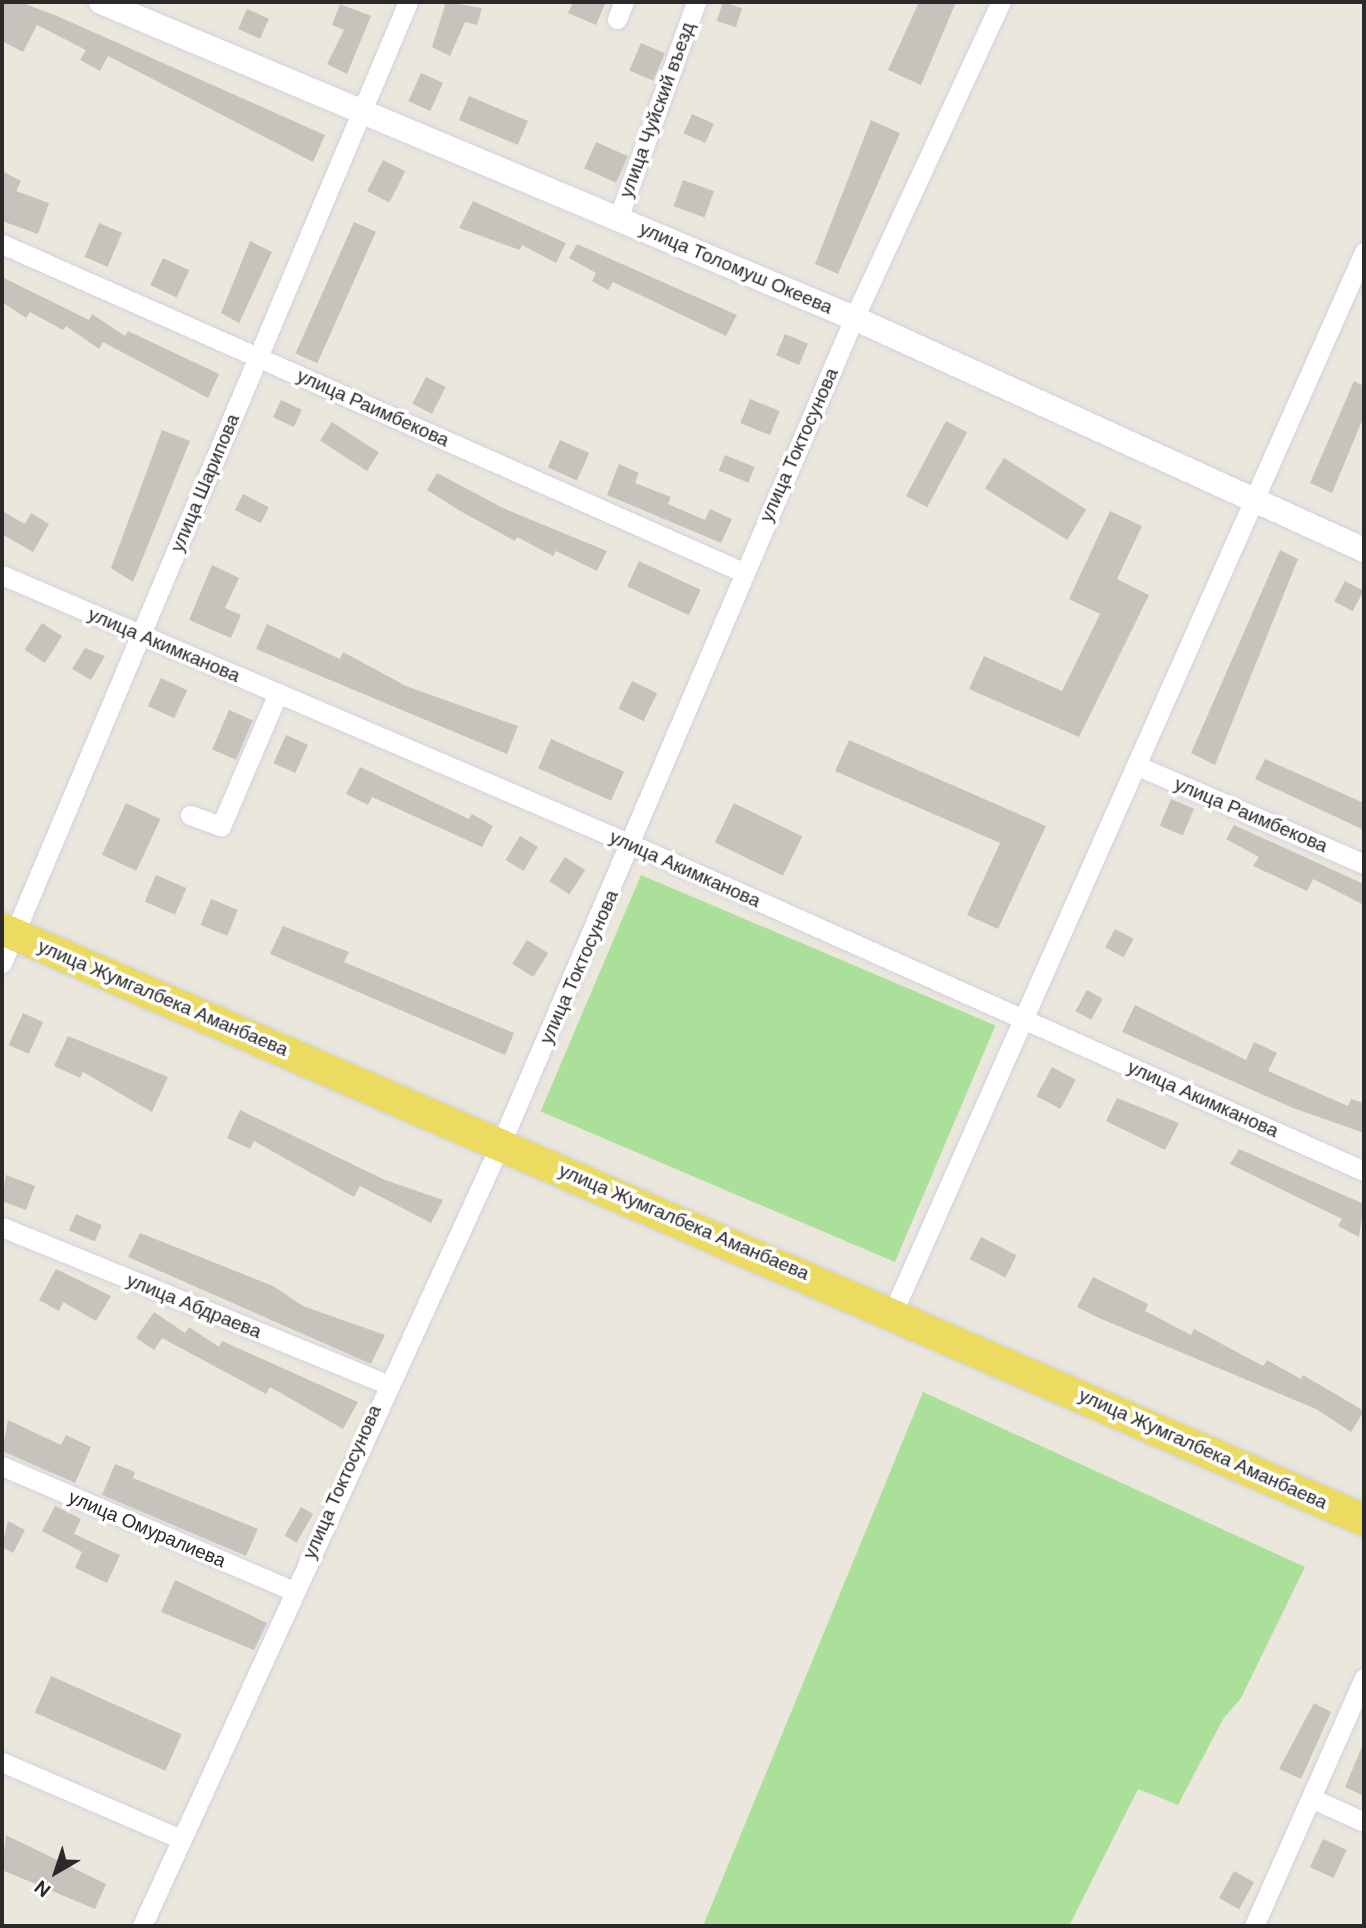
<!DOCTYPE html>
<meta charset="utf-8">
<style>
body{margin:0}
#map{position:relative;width:1366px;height:1928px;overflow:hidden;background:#ebe7dc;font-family:"DM Sans",sans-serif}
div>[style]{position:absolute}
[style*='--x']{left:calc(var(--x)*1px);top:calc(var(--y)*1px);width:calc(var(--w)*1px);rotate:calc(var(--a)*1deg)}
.green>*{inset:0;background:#aae09a;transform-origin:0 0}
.building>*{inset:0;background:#c7c3bc;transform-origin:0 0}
.roads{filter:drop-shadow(0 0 2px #d1d3e2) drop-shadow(0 0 2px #d1d3e2)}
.minor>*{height:19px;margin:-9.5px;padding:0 9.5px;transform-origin:9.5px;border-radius:9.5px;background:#fff}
.tertiary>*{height:24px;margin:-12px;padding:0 12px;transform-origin:12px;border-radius:12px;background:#fff}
.primary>*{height:32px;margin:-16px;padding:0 16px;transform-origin:16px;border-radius:16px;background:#ebdb61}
span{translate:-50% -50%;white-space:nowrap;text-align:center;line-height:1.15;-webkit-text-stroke:7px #fff;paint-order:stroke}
.street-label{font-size:19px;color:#2a2a2a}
.frame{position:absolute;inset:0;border:4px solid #2a2a2a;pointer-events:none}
.north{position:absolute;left:21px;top:1837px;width:70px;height:70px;-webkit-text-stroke:5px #fff;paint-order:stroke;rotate:219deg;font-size:19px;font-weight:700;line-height:28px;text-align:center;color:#2a2a2a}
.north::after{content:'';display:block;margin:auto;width:24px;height:32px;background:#2a2a2a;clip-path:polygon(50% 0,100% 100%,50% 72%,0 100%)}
</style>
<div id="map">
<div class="green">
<div style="left:641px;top:875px;width:385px;height:257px;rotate:23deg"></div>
<div style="clip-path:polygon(923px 1392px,1305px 1567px,1241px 1698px,1223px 1719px,1178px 1805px,1138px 1789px,1069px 1926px,703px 1926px)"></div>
</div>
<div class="building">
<div style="clip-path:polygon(2px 2px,20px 2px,57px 16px,325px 135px,313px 162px,108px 56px,100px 71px,80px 60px,86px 50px,37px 25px,23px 52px,2px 41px)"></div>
<div style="clip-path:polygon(446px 2px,482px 8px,477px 25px,465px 22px,450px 56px,432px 47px)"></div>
<div style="clip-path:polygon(573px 2px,606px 2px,596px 25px,568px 13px)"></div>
<div style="left:723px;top:2px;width:20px;height:20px;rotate:18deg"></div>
<div style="clip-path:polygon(919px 2px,956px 2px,921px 85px,888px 70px)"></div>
<div style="clip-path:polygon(340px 4px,371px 16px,347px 74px,327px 64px,344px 30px,332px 25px)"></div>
<div style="left:247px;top:9px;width:24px;height:22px;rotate:24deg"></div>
<div style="left:641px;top:43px;width:26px;height:30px;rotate:23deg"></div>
<div style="left:421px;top:73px;width:24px;height:31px;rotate:24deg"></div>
<div style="left:469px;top:96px;width:64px;height:26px;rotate:23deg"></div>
<div style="left:692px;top:114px;width:24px;height:21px;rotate:24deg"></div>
<div style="clip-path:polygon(871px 120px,900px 133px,838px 274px,815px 264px)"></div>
<div style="left:596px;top:142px;width:35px;height:29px;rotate:24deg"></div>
<div style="left:383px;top:160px;width:25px;height:35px;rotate:27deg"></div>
<div style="clip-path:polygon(2px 171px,21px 181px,16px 191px,49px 203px,38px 234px,2px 221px)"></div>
<div style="left:683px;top:180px;width:33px;height:28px;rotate:20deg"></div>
<div style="clip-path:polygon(473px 201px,566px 243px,556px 263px,522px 245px,520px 250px,459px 228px)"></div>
<div style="left:354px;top:222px;width:24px;height:144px;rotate:24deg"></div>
<div style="left:99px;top:223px;width:25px;height:37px;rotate:23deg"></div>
<div style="clip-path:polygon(250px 241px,272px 252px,239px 323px,221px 313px)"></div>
<div style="clip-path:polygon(577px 244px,737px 315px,726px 336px,613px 282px,608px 290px,592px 281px,596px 273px,569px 258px)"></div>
<div style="left:163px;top:258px;width:29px;height:30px;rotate:25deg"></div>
<div style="clip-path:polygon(2px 277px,89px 320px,92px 314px,125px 336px,128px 331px,219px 374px,208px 398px,103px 342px,99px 349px,66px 326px,63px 330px,30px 312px,26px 318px,2px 302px)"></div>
<div style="left:785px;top:334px;width:25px;height:23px;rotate:23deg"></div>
<div style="left:426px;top:377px;width:22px;height:30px;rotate:27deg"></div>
<div style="clip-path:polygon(1354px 381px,1364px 386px,1364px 416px,1332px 493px,1310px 483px)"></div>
<div style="left:750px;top:399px;width:32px;height:26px;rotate:22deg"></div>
<div style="left:281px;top:400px;width:23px;height:19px;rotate:25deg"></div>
<div style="left:946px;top:421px;width:24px;height:85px;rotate:28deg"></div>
<div style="left:332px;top:422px;width:56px;height:22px;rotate:33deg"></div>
<div style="clip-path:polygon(162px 430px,190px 441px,133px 582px,111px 568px)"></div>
<div style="left:560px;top:440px;width:32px;height:30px;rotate:24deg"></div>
<div style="left:725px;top:455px;width:32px;height:17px;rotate:22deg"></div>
<div style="left:1004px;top:458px;width:97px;height:36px;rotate:32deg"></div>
<div style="clip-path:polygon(619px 464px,639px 473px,635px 483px,671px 497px,668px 504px,705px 520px,710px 509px,732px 519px,721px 543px,607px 495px)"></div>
<div style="clip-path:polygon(437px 473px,505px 509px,607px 551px,597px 571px,556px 551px,553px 556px,517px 537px,515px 541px,462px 512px,427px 490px)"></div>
<div style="left:243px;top:494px;width:29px;height:18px;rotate:27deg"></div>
<div style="clip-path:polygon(2px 511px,25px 524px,31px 513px,49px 524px,33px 552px,2px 534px)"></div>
<div style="clip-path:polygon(1110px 511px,1142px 526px,1117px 579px,1149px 595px,1079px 737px,969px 689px,984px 656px,1062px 691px,1100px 614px,1069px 599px)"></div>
<div style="clip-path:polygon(1280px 550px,1298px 559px,1215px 765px,1191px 753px)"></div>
<div style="left:639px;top:561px;width:68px;height:28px;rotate:25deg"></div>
<div style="clip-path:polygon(212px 565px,239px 578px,225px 608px,241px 615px,231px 638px,189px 620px)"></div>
<div style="left:1345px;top:581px;width:21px;height:23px;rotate:28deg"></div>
<div style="left:42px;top:623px;width:24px;height:32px;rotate:33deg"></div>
<div style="clip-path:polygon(267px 624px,340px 659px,343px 652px,406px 686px,518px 726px,507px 754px,256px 649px)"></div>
<div style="clip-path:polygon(85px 648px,105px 656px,91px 680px,72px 669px)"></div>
<div style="left:161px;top:678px;width:29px;height:31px;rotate:25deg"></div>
<div style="left:632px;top:681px;width:28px;height:31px;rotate:26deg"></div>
<div style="left:229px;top:710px;width:26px;height:43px;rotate:23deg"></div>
<div style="left:286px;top:735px;width:24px;height:31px;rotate:24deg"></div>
<div style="left:551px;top:739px;width:80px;height:32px;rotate:24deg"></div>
<div style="clip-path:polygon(849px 740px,1046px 826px,998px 929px,967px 915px,1000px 843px,835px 771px)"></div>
<div style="clip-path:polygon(1265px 759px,1364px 803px,1364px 830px,1255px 779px)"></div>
<div style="clip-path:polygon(360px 767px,469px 819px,472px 814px,493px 826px,482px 847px,372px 797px,368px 805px,346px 794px)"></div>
<div style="left:1171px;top:799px;width:25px;height:29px;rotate:23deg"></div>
<div style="left:126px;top:803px;width:38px;height:57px;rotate:25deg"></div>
<div style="left:734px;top:803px;width:76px;height:44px;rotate:26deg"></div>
<div style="clip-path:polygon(1234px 825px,1364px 884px,1364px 905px,1313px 879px,1307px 891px,1253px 866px,1259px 857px,1226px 839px)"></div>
<div style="left:520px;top:836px;width:21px;height:28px;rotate:31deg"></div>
<div style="left:565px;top:857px;width:24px;height:29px;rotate:33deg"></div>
<div style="left:156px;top:875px;width:33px;height:29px;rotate:23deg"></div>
<div style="left:211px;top:899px;width:29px;height:28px;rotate:22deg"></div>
<div style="clip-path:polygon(283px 926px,349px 952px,344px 962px,514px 1033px,505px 1055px,270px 954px)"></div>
<div style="left:1115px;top:929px;width:21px;height:21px;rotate:28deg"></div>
<div style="left:527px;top:940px;width:25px;height:28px;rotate:32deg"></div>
<div style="left:1087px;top:990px;width:18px;height:24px;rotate:29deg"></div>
<div style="clip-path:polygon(1135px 1005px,1246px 1060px,1254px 1042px,1277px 1053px,1268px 1071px,1348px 1106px,1351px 1099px,1364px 1103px,1364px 1133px,1293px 1108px,1122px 1032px)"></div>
<div style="left:23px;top:1013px;width:22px;height:35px;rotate:24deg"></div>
<div style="clip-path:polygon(68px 1036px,168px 1077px,152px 1112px,83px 1072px,80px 1078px,54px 1066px)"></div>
<div style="left:1052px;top:1067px;width:27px;height:33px;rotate:28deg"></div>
<div style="clip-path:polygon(1117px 1098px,1179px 1123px,1165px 1150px,1106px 1121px)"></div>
<div style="clip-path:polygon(240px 1110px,385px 1180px,443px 1200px,431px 1223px,360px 1186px,354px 1197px,254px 1141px,250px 1149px,227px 1138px)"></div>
<div style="clip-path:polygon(1239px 1149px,1364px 1204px,1359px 1237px,1338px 1226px,1342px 1219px,1230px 1164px)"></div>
<div style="clip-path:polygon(6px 1175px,35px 1186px,26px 1210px,2px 1201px)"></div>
<div style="left:76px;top:1214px;width:28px;height:18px;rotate:23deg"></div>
<div style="clip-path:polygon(140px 1233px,273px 1286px,303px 1306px,385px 1335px,371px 1364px,128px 1257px)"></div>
<div style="left:981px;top:1237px;width:40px;height:25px;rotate:27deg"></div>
<div style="clip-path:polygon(56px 1269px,111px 1296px,96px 1321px,63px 1302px,59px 1311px,39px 1300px)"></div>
<div style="clip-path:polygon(1093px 1277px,1148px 1304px,1145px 1311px,1191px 1335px,1194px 1329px,1263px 1366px,1267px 1360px,1301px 1379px,1303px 1375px,1364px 1411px,1351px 1432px,1316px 1409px,1099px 1318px,1077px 1307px)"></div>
<div style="clip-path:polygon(154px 1312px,185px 1333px,189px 1327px,219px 1347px,222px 1341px,358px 1402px,343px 1429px,270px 1387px,266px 1394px,162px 1338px,154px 1350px,136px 1338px)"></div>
<div style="clip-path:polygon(8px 1420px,61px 1445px,66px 1435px,91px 1447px,75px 1483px,2px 1451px)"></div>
<div style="clip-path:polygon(115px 1464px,135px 1472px,133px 1478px,258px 1529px,246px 1556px,102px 1495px)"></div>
<div style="clip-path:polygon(55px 1506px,81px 1519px,74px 1534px,120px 1555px,107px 1583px,75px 1568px,82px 1552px,42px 1531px)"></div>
<div style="left:301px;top:1507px;width:14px;height:33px;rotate:30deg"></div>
<div style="clip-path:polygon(8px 1521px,25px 1530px,13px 1553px,2px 1547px)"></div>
<div style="clip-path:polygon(175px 1580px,267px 1623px,254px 1650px,161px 1612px)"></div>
<div style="left:51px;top:1676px;width:143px;height:40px;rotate:24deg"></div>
<div style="clip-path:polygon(1314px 1703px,1331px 1712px,1301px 1779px,1279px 1769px)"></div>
<div style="clip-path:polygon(1364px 1742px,1364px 1796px,1345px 1787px)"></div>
<div style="clip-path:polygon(6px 1835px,106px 1884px,95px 1909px,2px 1870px)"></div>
<div style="left:1323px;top:1839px;width:26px;height:31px;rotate:25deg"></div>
<div style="left:1234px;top:1871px;width:23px;height:31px;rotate:29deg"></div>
</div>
<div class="roads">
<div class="minor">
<div style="--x:617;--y:19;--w:18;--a:-68"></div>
<div style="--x:618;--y:219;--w:231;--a:-70.2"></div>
<div style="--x:2;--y:244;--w:810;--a:23.88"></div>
<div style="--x:2;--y:575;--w:686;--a:23.17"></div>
<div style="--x:633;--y:845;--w:800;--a:24.04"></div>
<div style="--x:1138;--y:766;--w:246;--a:23.4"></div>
<div style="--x:190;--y:815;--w:33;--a:20"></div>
<div style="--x:221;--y:826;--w:145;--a:-66.8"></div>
<div style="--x:2;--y:963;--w:1043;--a:-67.1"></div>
<div style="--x:2;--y:1227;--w:416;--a:22.2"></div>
<div style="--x:893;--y:1312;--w:1160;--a:-66.04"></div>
<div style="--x:2;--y:1466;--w:317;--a:23.2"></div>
<div style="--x:2;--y:1762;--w:195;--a:23.3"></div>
<div style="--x:1311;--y:1798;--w:58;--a:24.4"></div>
<div style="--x:142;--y:1926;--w:861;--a:-65.37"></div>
<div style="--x:501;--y:1143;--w:897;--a:-66.83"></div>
<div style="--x:854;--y:318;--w:349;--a:-65.1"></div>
<div style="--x:1254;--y:1926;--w:271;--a:-66.1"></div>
</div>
<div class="tertiary">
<div style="--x:101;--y:2;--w:817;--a:22.77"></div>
<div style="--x:854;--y:318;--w:560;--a:24.46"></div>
</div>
<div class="primary">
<div style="--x:2;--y:929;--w:1485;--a:23.46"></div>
</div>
</div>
<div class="street-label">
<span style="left:657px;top:110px;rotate:-70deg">улица Чуйский въезд</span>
<span style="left:736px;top:268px;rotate:23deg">улица Толомуш Океева</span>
<span style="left:373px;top:408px;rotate:24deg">улица Раимбекова</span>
<span style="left:799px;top:445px;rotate:-66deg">улица Токтосунова</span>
<span style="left:205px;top:483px;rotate:-67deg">улица Шарипова</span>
<span style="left:164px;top:645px;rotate:23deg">улица Акимканова</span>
<span style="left:1251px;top:815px;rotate:23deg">улица Раимбекова</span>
<span style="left:685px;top:869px;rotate:24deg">улица Акимканова</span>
<span style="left:579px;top:967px;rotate:-66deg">улица Токтосунова</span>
<span style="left:163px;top:998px;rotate:23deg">улица Жумгалбека Аманбаева</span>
<span style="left:1203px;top:1099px;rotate:24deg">улица Акимканова</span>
<span style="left:684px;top:1222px;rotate:23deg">улица Жумгалбека Аманбаева</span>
<span style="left:194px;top:1306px;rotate:22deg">улица Абдраева</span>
<span style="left:1203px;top:1449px;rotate:24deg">улица Жумгалбека Аманбаева</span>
<span style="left:342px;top:1482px;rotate:-66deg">улица Токтосунова</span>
<span style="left:147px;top:1529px;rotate:23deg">улица Омуралиева</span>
</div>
<div class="frame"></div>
<div class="north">N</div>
</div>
